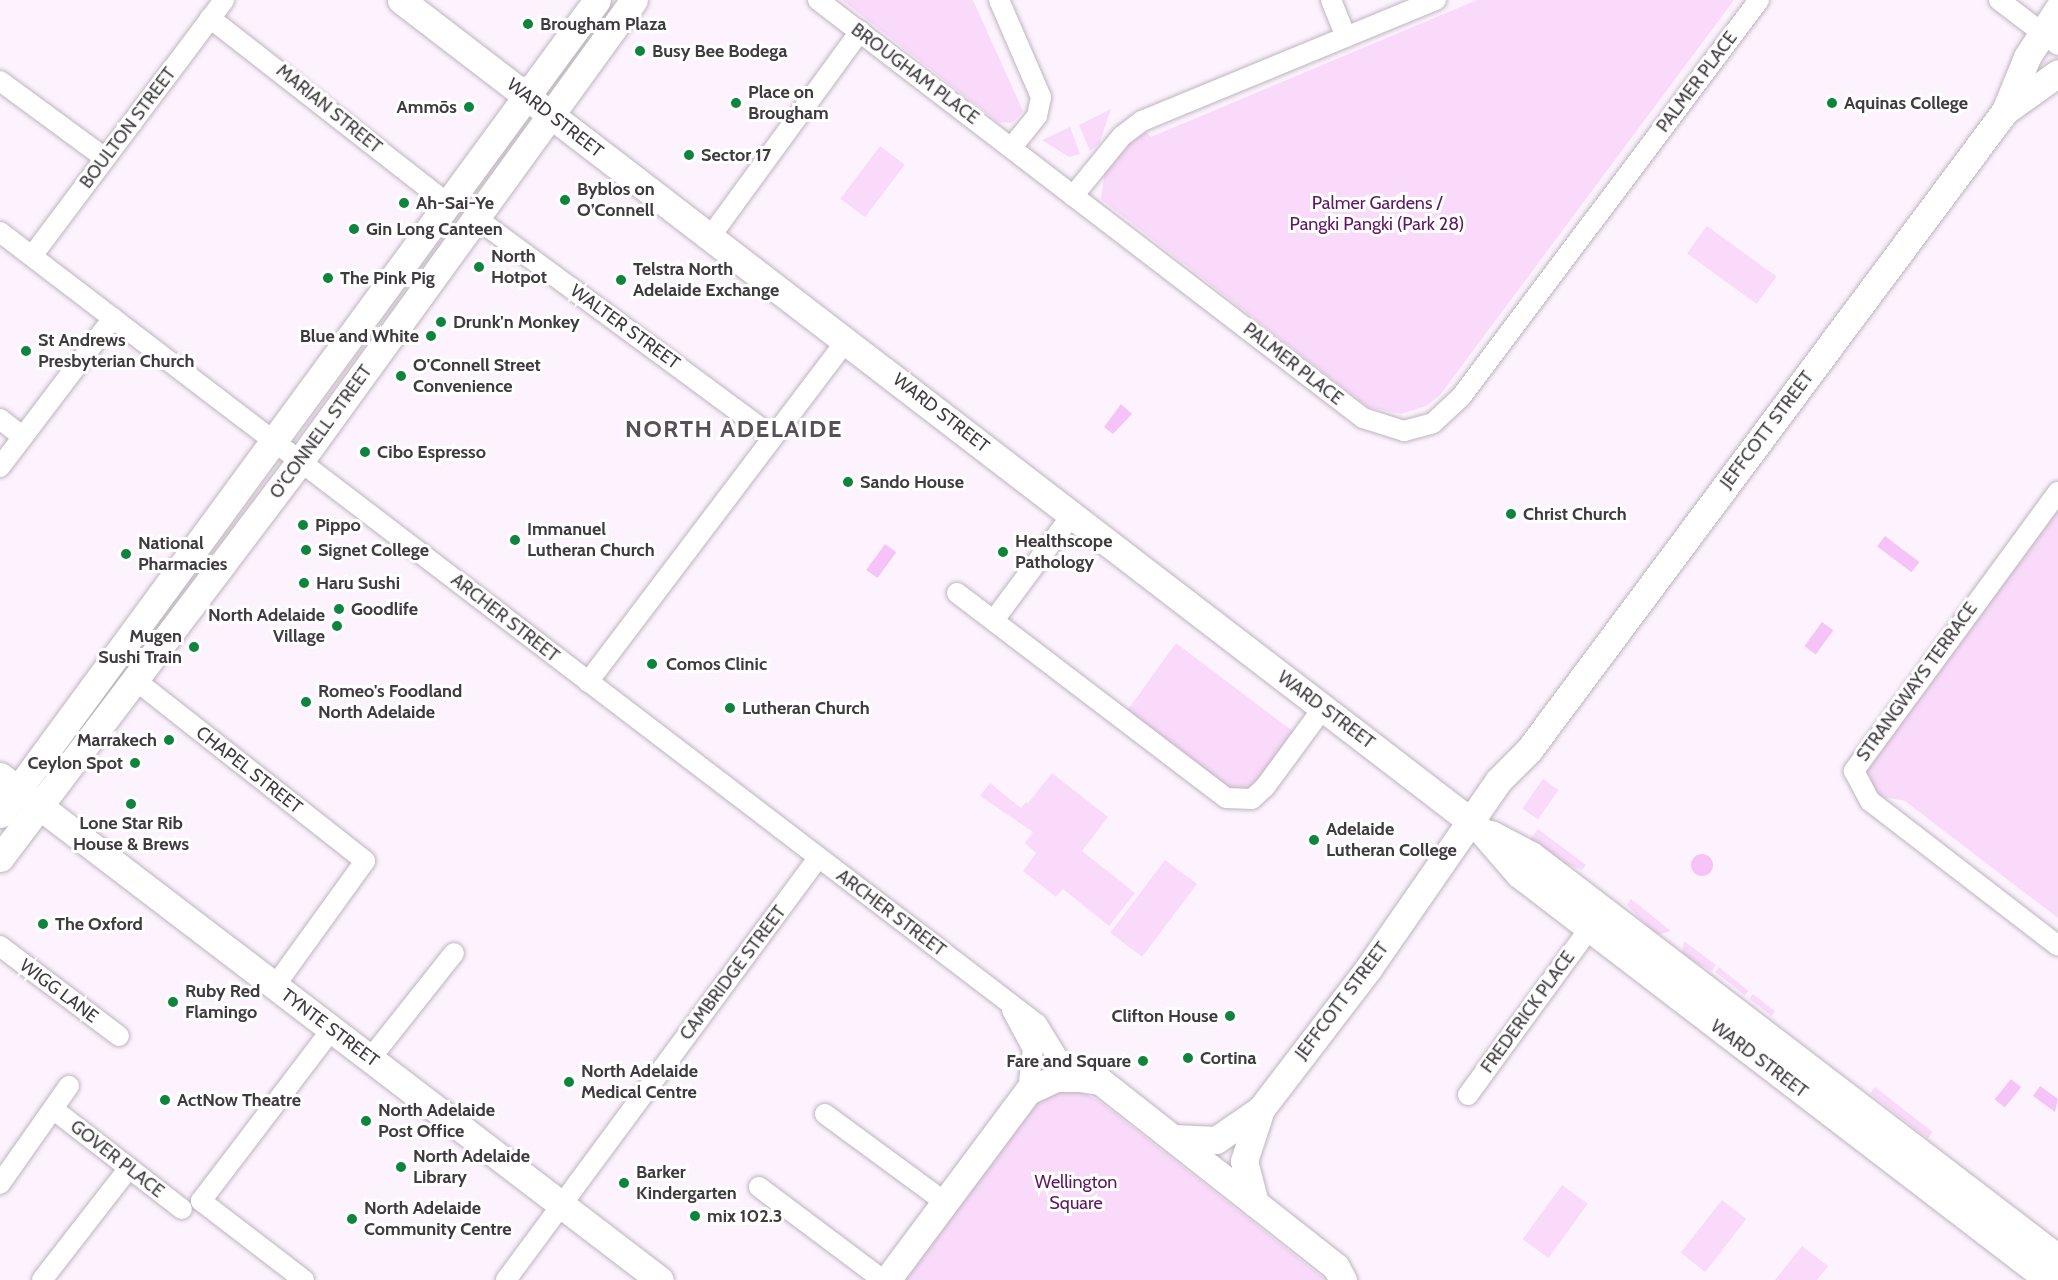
<!DOCTYPE html>
<meta charset="utf-8">
<style>
body{margin:0}
#map{position:relative;width:2058px;height:1280px;overflow:hidden;background:#fdf3fe;font-family:Cabin,sans-serif}
div>[style]{position:absolute}
[style*='--x']{left:calc(var(--x)*1px);top:calc(var(--y)*1px);width:calc(var(--w)*1px);rotate:calc(var(--a)*1deg)}
.green>*{inset:0;background:#f9dafa;transform-origin:0 0}
.water>*{inset:0;background:#f5c3f8;transform-origin:0 0}
.round{border-radius:50%}
.roads{filter:drop-shadow(0 0 2px #beb4be) drop-shadow(0 0 2px #beb4be)}
.street>*{height:20px;margin:-10px;padding:0 10px;transform-origin:10px;border-radius:10px;background:#fff}
.secondary>*{height:27px;margin:-13.5px;padding:0 13.5px;transform-origin:13.5px;border-radius:13.5px;background:#fff}
.dots>*{width:16px;height:16px;translate:-50% -50%;box-sizing:border-box;border:3px solid #fff;border-radius:50%}
span{translate:-50% -50%;white-space:nowrap;text-align:center;line-height:1.15;-webkit-text-stroke:6px #fff;paint-order:stroke}
.poi-label{font-size:18px;color:#3f3b3f;font-weight:700}
.left{translate:0 -50%;text-align:left}
.right{translate:-100% -50%;text-align:right}
.street-label{font-size:18px;color:#3f3b3f}
.park-label{font-size:18px;color:#5e1663}
.district-label{font-size:24px;color:#585058;font-weight:700;letter-spacing:1.5px}
</style>
<div id="map">
<div class="green">
<div style="clip-path:polygon(842px 0,973px 0,1023px 111px,1012px 123px,998px 122px)"></div>
<div style="clip-path:polygon(1477px 0,1734px 0,1440px 395px,1426px 406px,1401px 414px,1368px 407px,1101px 199px,1105px 171px,1128px 139px,1146px 132px,1151px 137px)"></div>
<div style="clip-path:polygon(1111px 109px,1099px 144px,1090px 151px,1079px 125px)"></div>
<div style="clip-path:polygon(1070px 127px,1080px 154px,1069px 157px,1042px 140px)"></div>
<div style="left:880px;top:146px;width:31px;height:66px;rotate:37deg"></div>
<div style="left:1707px;top:226px;width:86px;height:34px;rotate:36deg"></div>
<div style="clip-path:polygon(2058px 510px,2058px 918px,1905px 801px,1872px 795px,1862px 777px)"></div>
<div style="clip-path:polygon(1176px 643px,1298px 735px,1261px 787px,1241px 797px,1124px 715px)"></div>
<div style="clip-path:polygon(1052px 773px,1108px 817px,1082px 851px,1135px 893px,1109px 926px,1063px 889px,1056px 897px,1023px 871px,1036px 853px,1025px 843px,1033px 832px,980px 796px,990px 783px,1021px 808px,1026px 802px,1031px 806px,1028px 803px)"></div>
<div style="left:1543px;top:779px;width:19px;height:36px;rotate:35deg"></div>
<div style="clip-path:polygon(1538px 829px,1586px 865px,1582px 870px,1557px 860px,1530px 839px)"></div>
<div style="left:1165px;top:860px;width:40px;height:91px;rotate:37deg"></div>
<div style="clip-path:polygon(1631px 899px,1671px 931px,1656px 935px,1627px 905px)"></div>
<div style="clip-path:polygon(1684px 941px,1716px 965px,1712px 971px,1682px 955px)"></div>
<div style="left:1719px;top:967px;width:38px;height:6px;rotate:39deg"></div>
<div style="left:1753px;top:994px;width:28px;height:6px;rotate:38deg"></div>
<div style="left:1875px;top:1087px;width:73px;height:8px;rotate:38deg"></div>
<div style="clip-path:polygon(1054px 1090px,1079px 1091px,1098px 1100px,1326px 1280px,903px 1280px,1018px 1114px)"></div>
<div style="left:1562px;top:1185px;width:32px;height:67px;rotate:36deg"></div>
<div style="left:1722px;top:1200px;width:31px;height:67px;rotate:38deg"></div>
<div style="clip-path:polygon(1802px 1246px,1828px 1266px,1817px 1280px,1775px 1280px)"></div>
</div>
<div class="water">
<div style="clip-path:polygon(1121px 404px,1132px 414px,1113px 434px,1104px 427px)"></div>
<div style="left:1885px;top:536px;width:43px;height:13px;rotate:37deg"></div>
<div style="left:885px;top:544px;width:14px;height:32px;rotate:36deg"></div>
<div style="left:1822px;top:622px;width:14px;height:30px;rotate:36deg"></div>
<div class="round" style="left:1691px;top:854px;width:22px;height:22px"></div>
<div style="left:2011px;top:1079px;width:13px;height:26px;rotate:39deg"></div>
<div style="clip-path:polygon(2040px 1086px,2058px 1099px,2055px 1112px,2033px 1096px)"></div>
</div>
<div class="roads">
<div class="street">
<div style="--x:818;--y:0;--w:687;--a:37.49"></div>
<div style="--x:1363;--y:418;--w:43;--a:17.6"></div>
<div style="--x:1404;--y:431;--w:30;--a:-15"></div>
<div style="--x:1433;--y:423;--w:38;--a:-43"></div>
<div style="--x:1461;--y:397;--w:496;--a:-53.1"></div>
<div style="--x:999;--y:0;--w:106;--a:66.6"></div>
<div style="--x:1041;--y:97;--w:19;--a:102"></div>
<div style="--x:1037;--y:116;--w:40;--a:129"></div>
<div style="--x:1331;--y:0;--w:40;--a:68"></div>
<div style="--x:1999;--y:0;--w:74;--a:37.3"></div>
<div style="--x:210;--y:18;--w:301;--a:38"></div>
<div style="--x:0;--y:81;--w:130;--a:36.3"></div>
<div style="--x:1073;--y:196;--w:77;--a:-50.8"></div>
<div style="--x:1122;--y:136;--w:25;--a:-37"></div>
<div style="--x:1142;--y:121;--w:318;--a:-22.4"></div>
<div style="--x:476;--y:218;--w:369;--a:36.4"></div>
<div style="--x:0;--y:232;--w:1305;--a:37.37"></div>
<div style="--x:1037;--y:1024;--w:46;--a:58.4"></div>
<div style="--x:1061;--y:1063;--w:23;--a:40"></div>
<div style="--x:710;--y:237;--w:255;--a:-53.9"></div>
<div style="--x:32;--y:256;--w:320;--a:-53.1"></div>
<div style="--x:0;--y:419;--w:29;--a:38"></div>
<div style="--x:0;--y:467;--w:187;--a:-52.8"></div>
<div style="--x:2058;--y:492;--w:346;--a:126.2"></div>
<div style="--x:1854;--y:771;--w:34;--a:62"></div>
<div style="--x:1870;--y:801;--w:237;--a:37.6"></div>
<div style="--x:957;--y:593;--w:338;--a:37.3"></div>
<div style="--x:1226;--y:798;--w:26;--a:2"></div>
<div style="--x:1252;--y:799;--w:18;--a:-43"></div>
<div style="--x:1265;--y:787;--w:98;--a:-53.7"></div>
<div style="--x:994;--y:620;--w:131;--a:-53.4"></div>
<div style="--x:134;--y:679;--w:294;--a:38.2"></div>
<div style="--x:365;--y:861;--w:154;--a:125.8"></div>
<div style="--x:588;--y:682;--w:430;--a:-52.9"></div>
<div style="--x:0;--y:946;--w:149;--a:37.1"></div>
<div style="--x:1012;--y:1010;--w:44;--a:61.7"></div>
<div style="--x:1033;--y:1049;--w:42;--a:96.8"></div>
<div style="--x:370;--y:1059;--w:135;--a:-51.6"></div>
<div style="--x:1468;--y:1095;--w:205;--a:-53.9"></div>
<div style="--x:53;--y:1109;--w:163;--a:37.8"></div>
<div style="--x:825;--y:1114;--w:149;--a:36.3"></div>
<div style="--x:0;--y:1184;--w:120;--a:-54.9"></div>
<div style="--x:759;--y:1187;--w:155;--a:36.9"></div>
<div style="--x:42;--y:1280;--w:142;--a:-52.2"></div>
<div style="--x:304;--y:1280;--w:130;--a:-142.5"></div>
<div style="--x:201;--y:1201;--w:216;--a:-52.7"></div>
<div style="--x:506;--y:1280;--w:525;--a:-53.52"></div>
</div>
<div class="secondary">
<div style="--x:401;--y:0;--w:1348;--a:37.52"></div>
<div style="--x:2005;--y:111;--w:65;--a:-35.6"></div>
<div style="--x:0;--y:776;--w:830;--a:37.37"></div>
<div style="--x:0;--y:814;--w:1009;--a:-53.74"></div>
<div style="--x:1479;--y:828;--w:61;--a:49"></div>
<div style="--x:1519;--y:874;--w:668;--a:37.45"></div>
<div style="--x:1491;--y:834;--w:45;--a:27.7"></div>
<div style="--x:1531;--y:855;--w:663;--a:37.41"></div>
<div style="--x:0;--y:858;--w:498;--a:-52.9"></div>
<div style="--x:300;--y:461;--w:569;--a:-54.08"></div>
<div style="--x:1173;--y:1138;--w:43;--a:2.7"></div>
<div style="--x:1216;--y:1140;--w:55;--a:-34.6"></div>
<div style="--x:1261;--y:1109;--w:176;--a:-52.6"></div>
<div style="--x:1368;--y:969;--w:229;--a:-55.3"></div>
<div style="--x:1498;--y:781;--w:44;--a:-45"></div>
<div style="--x:1529;--y:750;--w:797;--a:-53.32"></div>
<div style="--x:2005;--y:111;--w:58;--a:-67.8"></div>
<div style="--x:2027;--y:57;--w:57;--a:-57.1"></div>
<div style="--x:1255;--y:1203;--w:43;--a:-104.7"></div>
<div style="--x:1244;--y:1161;--w:55;--a:-71.9"></div>
<div style="--x:887;--y:1280;--w:236;--a:-53.3"></div>
<div style="--x:1028;--y:1091;--w:31;--a:-25"></div>
<div style="--x:1056;--y:1078;--w:23;--a:0"></div>
<div style="--x:1079;--y:1078;--w:21;--a:8"></div>
<div style="--x:1100;--y:1081;--w:300;--a:38.2"></div>
<div style="--x:1336;--y:1267;--w:15;--a:62"></div>
</div>
</div>
<div class="dots">
<div style="left:528px;top:24px;background:#0f843d"></div>
<div style="left:640px;top:51px;background:#0f843d"></div>
<div style="left:736px;top:103px;background:#0f843d"></div>
<div style="left:1832px;top:103px;background:#0f843d"></div>
<div style="left:469px;top:107px;background:#0f843d"></div>
<div style="left:689px;top:155px;background:#0f843d"></div>
<div style="left:565px;top:200px;background:#0f843d"></div>
<div style="left:404px;top:203px;background:#0f843d"></div>
<div style="left:354px;top:229px;background:#0f843d"></div>
<div style="left:479px;top:267px;background:#0f843d"></div>
<div style="left:328px;top:278px;background:#0f843d"></div>
<div style="left:621px;top:280px;background:#0f843d"></div>
<div style="left:441px;top:322px;background:#0f843d"></div>
<div style="left:431px;top:336px;background:#0f843d"></div>
<div style="left:26px;top:351px;background:#0f843d"></div>
<div style="left:401px;top:376px;background:#0f843d"></div>
<div style="left:365px;top:452px;background:#0f843d"></div>
<div style="left:848px;top:482px;background:#0f843d"></div>
<div style="left:1511px;top:514px;background:#0f843d"></div>
<div style="left:303px;top:525px;background:#0f843d"></div>
<div style="left:515px;top:540px;background:#0f843d"></div>
<div style="left:306px;top:550px;background:#0f843d"></div>
<div style="left:1003px;top:552px;background:#0f843d"></div>
<div style="left:126px;top:554px;background:#0f843d"></div>
<div style="left:304px;top:583px;background:#0f843d"></div>
<div style="left:339px;top:609px;background:#0f843d"></div>
<div style="left:337px;top:626px;background:#0f843d"></div>
<div style="left:194px;top:647px;background:#0f843d"></div>
<div style="left:652px;top:664px;background:#0f843d"></div>
<div style="left:306px;top:702px;background:#0f843d"></div>
<div style="left:730px;top:708px;background:#0f843d"></div>
<div style="left:169px;top:740px;background:#0f843d"></div>
<div style="left:135px;top:763px;background:#0f843d"></div>
<div style="left:131px;top:804px;background:#0f843d"></div>
<div style="left:1314px;top:840px;background:#0f843d"></div>
<div style="left:43px;top:924px;background:#0f843d"></div>
<div style="left:173px;top:1002px;background:#0f843d"></div>
<div style="left:1230px;top:1016px;background:#0f843d"></div>
<div style="left:1188px;top:1058px;background:#0f843d"></div>
<div style="left:1143px;top:1061px;background:#0f843d"></div>
<div style="left:569px;top:1082px;background:#0f843d"></div>
<div style="left:165px;top:1100px;background:#0f843d"></div>
<div style="left:366px;top:1121px;background:#0f843d"></div>
<div style="left:401px;top:1167px;background:#0f843d"></div>
<div style="left:624px;top:1183px;background:#0f843d"></div>
<div style="left:695px;top:1216px;background:#0f843d"></div>
<div style="left:352px;top:1219px;background:#0f843d"></div>
</div>
<div class="poi-label">
<span class="left" style="left:540px;top:24px">Brougham Plaza</span>
<span class="left" style="left:652px;top:51px">Busy Bee Bodega</span>
<span class="left" style="left:748px;top:103px">Place on<br>Brougham</span>
<span class="left" style="left:1844px;top:103px">Aquinas College</span>
<span class="right" style="left:457px;top:107px">Ammōs</span>
<span class="left" style="left:701px;top:155px">Sector 17</span>
<span class="left" style="left:577px;top:200px">Byblos on<br>O’Connell</span>
<span class="left" style="left:416px;top:203px">Ah-Sai-Ye</span>
<span class="left" style="left:366px;top:229px">Gin Long Canteen</span>
<span class="left" style="left:491px;top:267px">North<br>Hotpot</span>
<span class="left" style="left:633px;top:280px">Telstra North<br>Adelaide Exchange</span>
<span class="left" style="left:340px;top:278px">The Pink Pig</span>
<span class="left" style="left:453px;top:322px">Drunk'n Monkey</span>
<span class="right" style="left:419px;top:336px">Blue and White</span>
<span class="left" style="left:38px;top:351px">St Andrews<br>Presbyterian Church</span>
<span class="left" style="left:413px;top:376px">O'Connell Street<br>Convenience</span>
<span class="left" style="left:377px;top:452px">Cibo Espresso</span>
<span class="left" style="left:860px;top:482px">Sando House</span>
<span class="left" style="left:1523px;top:514px">Christ Church</span>
<span class="left" style="left:315px;top:525px">Pippo</span>
<span class="left" style="left:527px;top:540px">Immanuel<br>Lutheran Church</span>
<span class="left" style="left:1015px;top:552px">Healthscope<br>Pathology</span>
<span class="left" style="left:138px;top:554px">National<br>Pharmacies</span>
<span class="left" style="left:318px;top:550px">Signet College</span>
<span class="left" style="left:316px;top:583px">Haru Sushi</span>
<span class="left" style="left:351px;top:609px">Goodlife</span>
<span class="right" style="left:325px;top:626px">North Adelaide<br>Village</span>
<span class="right" style="left:182px;top:647px">Mugen<br>Sushi Train</span>
<span class="left" style="left:666px;top:664px">Comos Clinic</span>
<span class="left" style="left:318px;top:702px">Romeo's Foodland<br>North Adelaide</span>
<span class="left" style="left:742px;top:708px">Lutheran Church</span>
<span class="right" style="left:157px;top:740px">Marrakech</span>
<span class="right" style="left:123px;top:763px">Ceylon Spot</span>
<span style="left:131px;top:834px">Lone Star Rib<br>House &amp; Brews</span>
<span class="left" style="left:1326px;top:840px">Adelaide<br>Lutheran College</span>
<span class="left" style="left:55px;top:924px">The Oxford</span>
<span class="left" style="left:185px;top:1002px">Ruby Red<br>Flamingo</span>
<span class="right" style="left:1218px;top:1016px">Clifton House</span>
<span class="left" style="left:1200px;top:1058px">Cortina</span>
<span class="right" style="left:1131px;top:1061px">Fare and Square</span>
<span class="left" style="left:581px;top:1082px">North Adelaide<br>Medical Centre</span>
<span class="left" style="left:177px;top:1100px">ActNow Theatre</span>
<span class="left" style="left:378px;top:1121px">North Adelaide<br>Post Office</span>
<span class="left" style="left:413px;top:1167px">North Adelaide<br>Library</span>
<span class="left" style="left:636px;top:1183px">Barker<br>Kindergarten</span>
<span class="left" style="left:364px;top:1219px">North Adelaide<br>Community Centre</span>
<span class="left" style="left:707px;top:1216px">mix 102.3</span>
</div>
<div class="street-label">
<span style="left:915px;top:74px;rotate:37deg">BROUGHAM PLACE</span>
<span style="left:1697px;top:82px;rotate:-53deg">PALMER PLACE</span>
<span style="left:329px;top:109px;rotate:39deg">MARIAN STREET</span>
<span style="left:555px;top:118px;rotate:38deg">WARD STREET</span>
<span style="left:128px;top:128px;rotate:-53deg">BOULTON STREET</span>
<span style="left:625px;top:327px;rotate:36deg">WALTER STREET</span>
<span style="left:1293px;top:364px;rotate:38deg">PALMER PLACE</span>
<span style="left:941px;top:413px;rotate:38deg">WARD STREET</span>
<span style="left:1767px;top:430px;rotate:-53deg">JEFFCOTT STREET</span>
<span style="left:321px;top:432px;rotate:-54deg">O'CONNELL STREET</span>
<span style="left:505px;top:618px;rotate:38deg">ARCHER STREET</span>
<span style="left:1917px;top:682px;rotate:-54deg">STRANGWAYS TERRACE</span>
<span style="left:1326px;top:710px;rotate:37deg">WARD STREET</span>
<span style="left:249px;top:770px;rotate:38deg">CHAPEL STREET</span>
<span style="left:891px;top:913px;rotate:37deg">ARCHER STREET</span>
<span style="left:733px;top:973px;rotate:-53deg">CAMBRIDGE STREET</span>
<span style="left:59px;top:991px;rotate:37deg">WIGG LANE</span>
<span style="left:1342px;top:1001px;rotate:-53deg">JEFFCOTT STREET</span>
<span style="left:1528px;top:1012px;rotate:-54deg">FREDERICK PLACE</span>
<span style="left:330px;top:1028px;rotate:37deg">TYNTE STREET</span>
<span style="left:1759px;top:1059px;rotate:37deg">WARD STREET</span>
<span style="left:117px;top:1159px;rotate:38deg">GOVER PLACE</span>
</div>
<div class="park-label">
<span style="left:1377px;top:214px">Palmer Gardens /<br>Pangki Pangki (Park 28)</span>
<span style="left:1076px;top:1193px">Wellington<br>Square</span>
</div>
<div class="district-label">
<span style="left:734px;top:429px">NORTH ADELAIDE</span>
</div>
</div>
